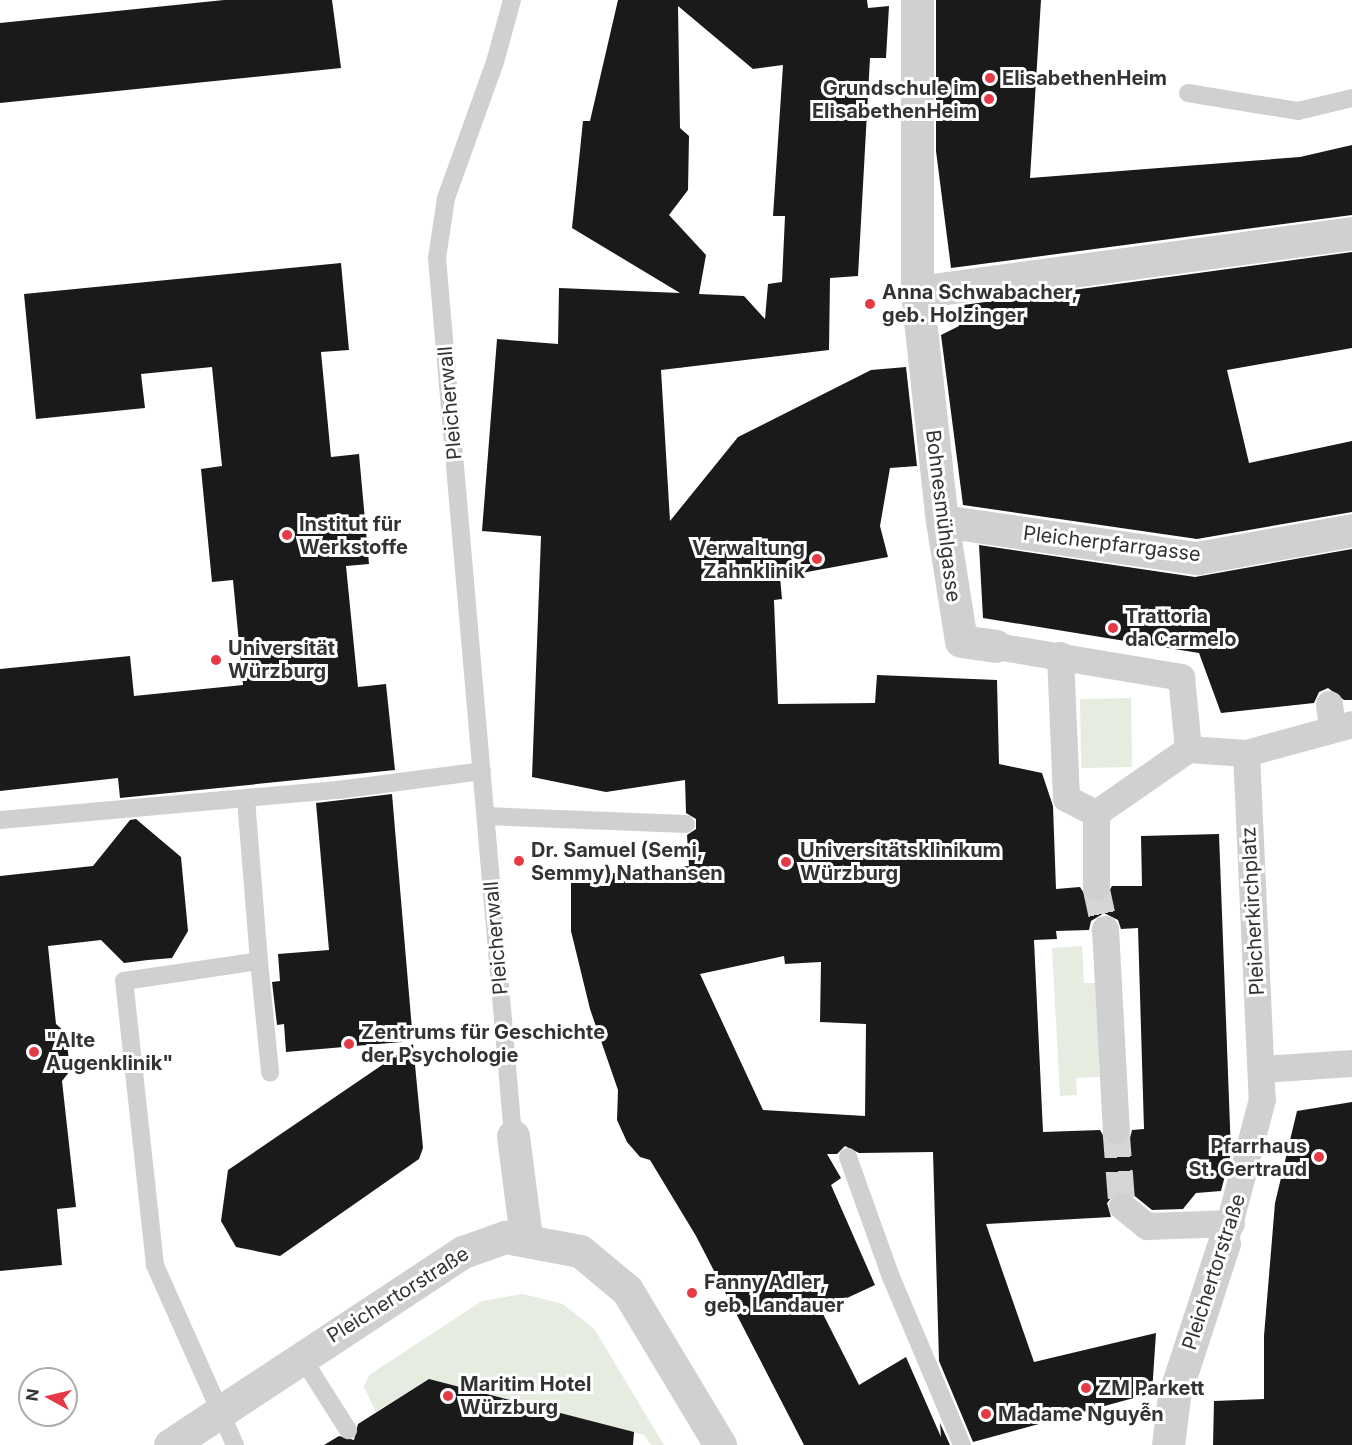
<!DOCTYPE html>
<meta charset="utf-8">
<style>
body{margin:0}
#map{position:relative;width:1352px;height:1445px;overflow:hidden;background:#fff;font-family:Inter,sans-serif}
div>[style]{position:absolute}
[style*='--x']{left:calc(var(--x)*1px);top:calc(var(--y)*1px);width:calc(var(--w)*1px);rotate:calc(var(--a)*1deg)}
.green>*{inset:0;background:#e6ecdf;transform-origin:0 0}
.building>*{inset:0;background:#1a1a1a}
.pedestrian-tunnel>*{height:27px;margin-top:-13.5px;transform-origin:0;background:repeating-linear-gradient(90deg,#d6d6d6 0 27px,transparent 0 41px)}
.service>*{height:18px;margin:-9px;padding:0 9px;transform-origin:9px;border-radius:9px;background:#d0d0d0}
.pedestrian>*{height:27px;margin:-13.5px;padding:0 13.5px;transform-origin:13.5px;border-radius:13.5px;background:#d0d0d0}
.minor>*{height:33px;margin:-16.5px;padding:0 16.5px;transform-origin:16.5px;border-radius:16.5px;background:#d0d0d0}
.tertiary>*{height:33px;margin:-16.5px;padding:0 16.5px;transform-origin:16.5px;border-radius:16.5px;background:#d0d0d0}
.dots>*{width:16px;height:16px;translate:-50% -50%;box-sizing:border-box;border:3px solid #fff;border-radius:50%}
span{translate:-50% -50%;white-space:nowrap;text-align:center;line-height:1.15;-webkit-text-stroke:6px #fff;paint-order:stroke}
.poi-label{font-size:20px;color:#333;font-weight:700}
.left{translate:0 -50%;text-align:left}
.right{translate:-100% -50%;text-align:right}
.street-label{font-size:20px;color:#333}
.north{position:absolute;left:18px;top:1367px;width:60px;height:60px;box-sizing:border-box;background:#fff;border:2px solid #adadad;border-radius:50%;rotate:278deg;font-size:16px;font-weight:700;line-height:24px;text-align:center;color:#333}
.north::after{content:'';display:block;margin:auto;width:21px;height:27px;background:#e63946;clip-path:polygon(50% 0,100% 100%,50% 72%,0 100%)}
</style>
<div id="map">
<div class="green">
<div style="left:1131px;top:698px;width:69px;height:51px;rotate:89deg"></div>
<div style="clip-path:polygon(1082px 946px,1084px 983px,1095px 983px,1100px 1077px,1076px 1078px,1077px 1095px,1060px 1096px,1052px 948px)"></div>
<div style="clip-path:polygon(523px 1294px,563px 1304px,595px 1330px,664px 1445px,651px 1445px,644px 1435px,429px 1379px,376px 1412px,364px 1387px,369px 1375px,482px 1301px)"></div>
</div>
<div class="building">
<div style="clip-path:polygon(224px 0,332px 0,341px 68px,0 103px,0 23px)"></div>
<div style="clip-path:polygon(evenodd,618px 0,867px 0,868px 8px,889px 6px,886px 58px,870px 58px,858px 276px,830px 278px,829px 350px,661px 370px,670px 521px,738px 437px,871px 370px,906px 367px,917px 466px,890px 468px,880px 526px,888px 557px,780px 577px,782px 599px,774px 600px,778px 704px,875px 703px,877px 675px,997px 680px,999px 764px,1042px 773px,1053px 806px,1056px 889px,1080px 887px,1089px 901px,1104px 900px,1112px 886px,1142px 886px,1141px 836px,1219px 834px,1231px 1153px,1221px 1191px,1196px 1193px,1183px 1209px,1152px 1210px,1131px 1193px,1117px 1191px,1107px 1203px,1111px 1217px,986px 1224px,1034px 1362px,1156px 1333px,1152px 1393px,973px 1442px,939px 1361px,933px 1152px,859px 1153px,845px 1146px,837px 1154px,827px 1154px,841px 1178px,831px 1185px,875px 1285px,821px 1310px,859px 1385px,906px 1357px,941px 1437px,940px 1423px,950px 1445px,804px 1445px,696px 1236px,650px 1160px,640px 1157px,627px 1142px,617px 1120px,618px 1090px,590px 1009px,571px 931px,571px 877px,689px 866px,687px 835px,696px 829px,696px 819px,686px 813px,685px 780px,606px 792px,532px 777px,541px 536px,482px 531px,497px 339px,558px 344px,559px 288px,680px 293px,572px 228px,583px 121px,590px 121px,618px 0,678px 6px,753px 69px,783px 65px,773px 216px,785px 216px,782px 282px,768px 284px,765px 319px,744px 296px,699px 294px,706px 255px,669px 215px,688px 190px,689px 136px,680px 128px,678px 6px,618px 0,1104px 913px,1118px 920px,1121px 929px,1138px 928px,1144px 1129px,1132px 1130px,1130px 1138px,1117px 1146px,1108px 1144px,1100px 1130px,1043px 1132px,1034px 940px,1057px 939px,1056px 931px,1089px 930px,1091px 921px,1104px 913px,618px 0,784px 956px,785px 964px,821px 962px,820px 1022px,866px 1024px,865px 1116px,763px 1110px,700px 974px,784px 956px)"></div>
<div style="clip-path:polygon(936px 0,1041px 0,1030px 178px,1300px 157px,1352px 145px,1352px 215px,951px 268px,936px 151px)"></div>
<div style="clip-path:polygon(1352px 252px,1352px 348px,1227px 370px,1249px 463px,1352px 441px,1352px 512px,1197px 539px,963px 505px,941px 335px,959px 326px,956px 306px)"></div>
<div style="clip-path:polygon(341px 263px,349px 350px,321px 352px,331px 457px,359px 454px,369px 564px,346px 566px,358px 687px,386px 684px,395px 770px,120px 798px,118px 778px,0 791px,0 669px,130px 656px,134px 696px,243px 685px,233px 580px,212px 582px,201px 469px,222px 466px,212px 367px,141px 374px,145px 408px,36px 419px,24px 294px)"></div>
<div style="clip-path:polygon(979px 545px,1195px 577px,1352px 549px,1352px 700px,1344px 700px,1328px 688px,1319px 692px,1314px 703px,1221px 713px,1199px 653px,983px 618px)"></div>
<div style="clip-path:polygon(392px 794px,413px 1041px,286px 1052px,284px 1024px,277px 1025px,272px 982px,280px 981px,278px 954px,329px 950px,316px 803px)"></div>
<div style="clip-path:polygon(136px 819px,181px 857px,188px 931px,172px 958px,148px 960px,124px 963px,101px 940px,48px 946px,56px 1024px,66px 1033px,70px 1071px,62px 1081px,76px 1207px,57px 1209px,62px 1265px,0 1271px,0 876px,93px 866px,130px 820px)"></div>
<div style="clip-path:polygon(413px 1044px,423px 1148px,419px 1159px,280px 1256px,236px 1247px,221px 1221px,228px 1170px)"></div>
<div style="clip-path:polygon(1352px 1102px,1352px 1445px,1213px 1445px,1214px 1401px,1264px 1399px,1264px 1336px,1275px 1203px,1297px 1111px)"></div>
<div style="clip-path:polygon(429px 1379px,634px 1432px,633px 1445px,324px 1445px,339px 1436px,354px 1440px,358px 1424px)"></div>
</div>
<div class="pedestrian-tunnel">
<div style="--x:1096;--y:887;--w:43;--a:77.9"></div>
<div style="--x:1116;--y:1130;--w:76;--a:85.5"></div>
</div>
<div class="service">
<div style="--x:512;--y:0;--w:64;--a:105.3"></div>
<div style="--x:495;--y:62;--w:145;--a:109.8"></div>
<div style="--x:446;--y:198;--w:61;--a:98.5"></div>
<div style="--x:437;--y:258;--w:881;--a:85.05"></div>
<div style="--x:1188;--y:93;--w:111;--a:9.3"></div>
<div style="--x:1298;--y:111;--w:56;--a:-13.5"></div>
<div style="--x:486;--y:816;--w:200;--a:2.3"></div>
<div style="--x:0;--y:820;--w:339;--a:-5.1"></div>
<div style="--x:338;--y:790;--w:145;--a:-7.5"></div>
<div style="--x:259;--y:961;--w:112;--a:84.3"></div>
<div style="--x:848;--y:1157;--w:127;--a:70.3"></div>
<div style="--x:891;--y:1277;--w:182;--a:67.1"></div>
<div style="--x:301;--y:1356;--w:88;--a:57.6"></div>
<div style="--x:235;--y:1445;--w:197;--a:-114"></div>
<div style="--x:155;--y:1265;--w:286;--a:-96.2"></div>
<div style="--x:124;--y:981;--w:136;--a:-8.4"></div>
<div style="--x:259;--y:961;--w:163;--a:-94.6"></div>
</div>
<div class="pedestrian">
<div style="--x:996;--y:646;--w:188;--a:9.5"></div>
<div style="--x:1181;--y:677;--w:72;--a:84.4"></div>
<div style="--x:1188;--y:749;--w:58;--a:3.9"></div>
<div style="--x:1246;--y:753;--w:346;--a:87.4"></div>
<div style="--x:1262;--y:1099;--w:149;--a:104.8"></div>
<div style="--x:1060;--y:655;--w:143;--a:87.6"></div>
<div style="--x:1066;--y:798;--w:34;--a:27"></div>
<div style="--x:1329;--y:704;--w:25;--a:83"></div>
<div style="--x:1246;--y:753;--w:110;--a:-15.3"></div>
<div style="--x:1096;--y:887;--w:74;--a:-90"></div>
<div style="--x:1096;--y:813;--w:112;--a:-34.8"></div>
<div style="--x:1105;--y:929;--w:201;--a:86.9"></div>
<div style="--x:1261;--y:1069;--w:91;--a:-3.8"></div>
<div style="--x:1122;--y:1206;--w:32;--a:39"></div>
<div style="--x:1147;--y:1226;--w:84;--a:-2"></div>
</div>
<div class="minor">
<div style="--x:917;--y:0;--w:292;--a:90"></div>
<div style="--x:917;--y:292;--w:230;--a:83.8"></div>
<div style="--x:942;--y:521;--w:121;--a:81"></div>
<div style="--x:961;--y:641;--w:35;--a:8"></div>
<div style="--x:917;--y:292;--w:439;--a:-7.7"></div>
<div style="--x:942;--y:521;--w:258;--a:8.3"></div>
<div style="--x:1197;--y:558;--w:158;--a:-10.2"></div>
<div style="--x:513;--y:1136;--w:103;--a:82.7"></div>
<div style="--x:1168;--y:1445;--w:49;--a:-83"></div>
<div style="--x:1174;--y:1396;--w:161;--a:-71.9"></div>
</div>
<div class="tertiary">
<div style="--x:170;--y:1445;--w:351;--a:-33.4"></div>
<div style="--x:463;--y:1252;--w:45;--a:-19.7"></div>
<div style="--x:505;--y:1237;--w:76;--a:10.6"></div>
<div style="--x:580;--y:1251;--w:61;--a:39.7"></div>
<div style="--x:627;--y:1290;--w:181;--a:59"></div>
</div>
<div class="dots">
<div style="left:990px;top:78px;background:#e63946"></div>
<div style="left:989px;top:99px;background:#e63946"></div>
<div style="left:870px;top:304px;background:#e63946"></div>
<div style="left:287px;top:535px;background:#e63946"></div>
<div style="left:817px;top:559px;background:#e63946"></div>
<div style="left:1113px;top:628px;background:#e63946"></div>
<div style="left:216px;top:660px;background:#e63946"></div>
<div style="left:519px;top:861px;background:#e63946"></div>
<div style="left:786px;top:862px;background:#e63946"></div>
<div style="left:349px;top:1044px;background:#e63946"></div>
<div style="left:34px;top:1052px;background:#e63946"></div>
<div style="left:1319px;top:1157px;background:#e63946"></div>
<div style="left:692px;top:1293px;background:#e63946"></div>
<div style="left:1086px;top:1388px;background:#e63946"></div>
<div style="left:448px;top:1396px;background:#e63946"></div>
<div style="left:986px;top:1414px;background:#e63946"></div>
</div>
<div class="poi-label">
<span class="left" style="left:1002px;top:78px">ElisabethenHeim</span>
<span class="right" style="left:977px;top:100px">Grundschule im<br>ElisabethenHeim</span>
<span class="left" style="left:882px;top:304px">Anna Schwabacher,<br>geb. Holzinger</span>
<span class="left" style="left:299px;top:536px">Institut für<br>Werkstoffe</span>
<span class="right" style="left:805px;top:560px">Verwaltung<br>Zahnklinik</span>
<span class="left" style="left:1125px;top:628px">Trattoria<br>da Carmelo</span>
<span class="left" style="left:228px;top:660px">Universität<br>Würzburg</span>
<span class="left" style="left:531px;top:862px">Dr. Samuel (Semi,<br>Semmy) Nathansen</span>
<span class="left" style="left:800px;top:862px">Universitätsklinikum<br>Würzburg</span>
<span class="left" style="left:361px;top:1044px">Zentrums für Geschichte<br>der Psychologie</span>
<span class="left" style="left:46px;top:1052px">"Alte<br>Augenklinik"</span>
<span class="right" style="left:1307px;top:1158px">Pfarrhaus<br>St. Gertraud</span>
<span class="left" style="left:704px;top:1294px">Fanny Adler,<br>geb. Landauer</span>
<span class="left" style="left:460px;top:1396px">Maritim Hotel<br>Würzburg</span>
<span class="left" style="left:1098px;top:1388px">ZM Parkett</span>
<span class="left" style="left:998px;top:1414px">Madame Nguyễn</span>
</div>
<div class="street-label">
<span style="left:450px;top:403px;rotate:-95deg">Pleicherwall</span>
<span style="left:943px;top:516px;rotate:83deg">Bohnesmühlgasse</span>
<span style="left:1112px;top:544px;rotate:7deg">Pleicherpfarrgasse</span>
<span style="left:1253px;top:911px;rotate:-93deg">Pleicherkirchplatz</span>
<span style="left:496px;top:938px;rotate:-95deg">Pleicherwall</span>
<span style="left:1214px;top:1272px;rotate:-72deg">Pleichertorstraße</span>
<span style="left:398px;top:1295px;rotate:-32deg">Pleichertorstraße</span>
</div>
<div class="north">N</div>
</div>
